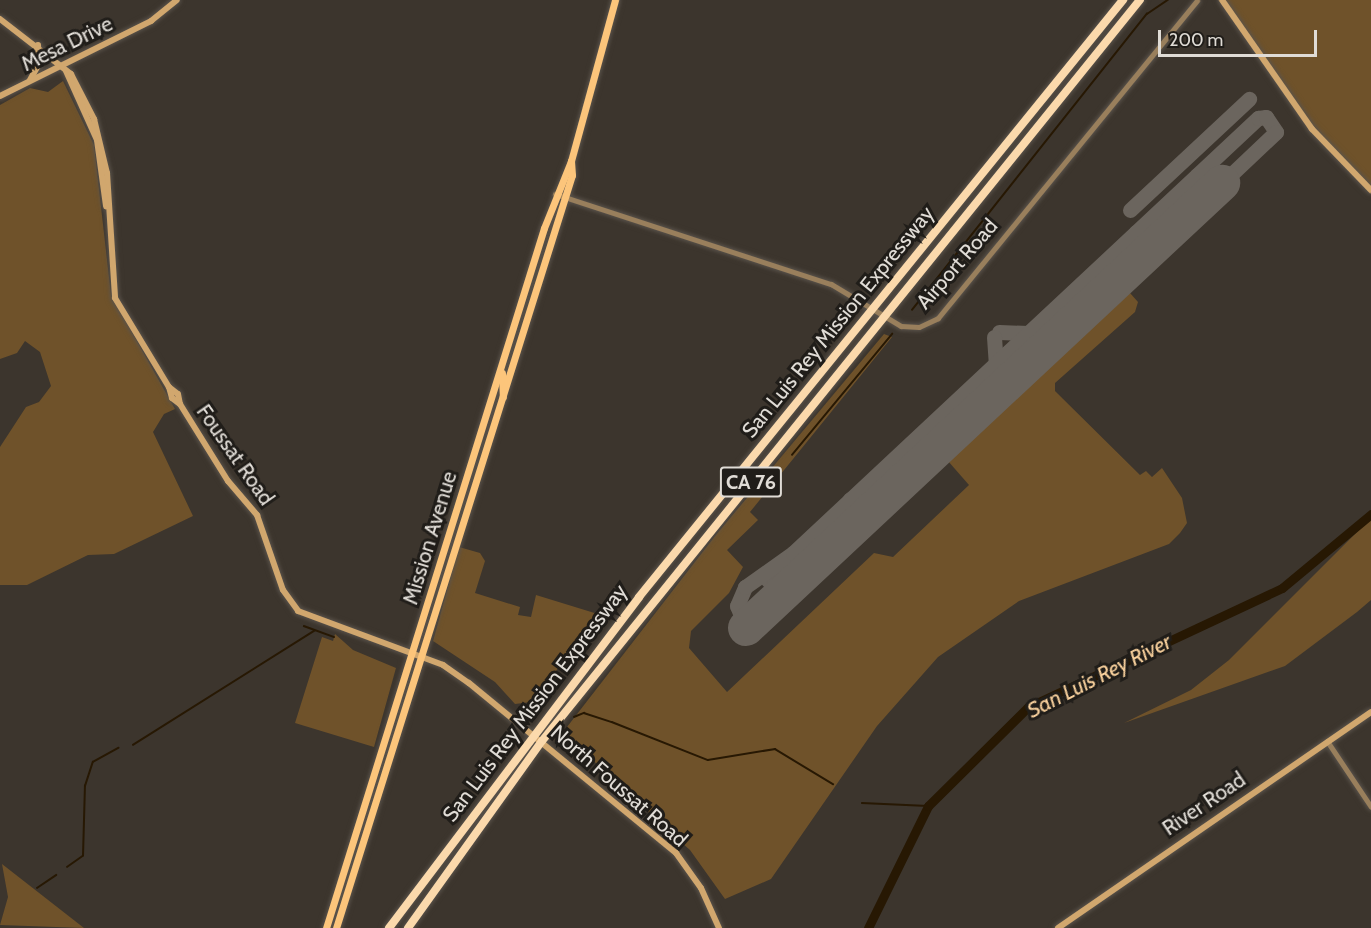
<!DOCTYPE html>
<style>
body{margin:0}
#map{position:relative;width:1371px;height:928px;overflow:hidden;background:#3c352d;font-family:Cabin,sans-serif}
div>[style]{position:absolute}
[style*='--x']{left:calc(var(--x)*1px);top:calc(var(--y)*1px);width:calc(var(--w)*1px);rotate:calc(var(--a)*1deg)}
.green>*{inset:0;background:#6f522a}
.stream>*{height:1.5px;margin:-0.75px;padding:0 0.75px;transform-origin:0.75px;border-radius:0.75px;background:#271803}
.river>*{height:9px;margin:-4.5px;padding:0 4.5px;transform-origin:4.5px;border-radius:4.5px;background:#271803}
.taxiway>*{height:15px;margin:-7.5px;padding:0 7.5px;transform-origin:7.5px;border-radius:7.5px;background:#6b655e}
.runway>*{height:36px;margin:-18px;padding:0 18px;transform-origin:18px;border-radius:18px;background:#6b655e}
.roads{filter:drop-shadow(0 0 2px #5a534b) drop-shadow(0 0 2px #5a534b)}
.tertiary>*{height:5px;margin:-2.5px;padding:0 2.5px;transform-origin:2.5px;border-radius:2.5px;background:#997f5c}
.secondary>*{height:6px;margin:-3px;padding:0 3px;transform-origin:3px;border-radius:3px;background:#d1a76e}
.primary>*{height:7px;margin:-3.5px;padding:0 3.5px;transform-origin:3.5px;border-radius:3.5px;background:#fcc57b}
.trunk>*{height:8px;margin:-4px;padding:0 4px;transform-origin:4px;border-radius:4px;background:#fbd9ac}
span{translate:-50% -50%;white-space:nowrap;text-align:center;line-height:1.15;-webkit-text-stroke:6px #201d19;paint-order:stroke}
.shield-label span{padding:2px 4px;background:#201d19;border:2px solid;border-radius:4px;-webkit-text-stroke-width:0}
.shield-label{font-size:20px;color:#e0dcd6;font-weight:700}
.street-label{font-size:21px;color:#e0dcd6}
.water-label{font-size:22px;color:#f9d19d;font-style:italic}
.scale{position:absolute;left:1158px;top:30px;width:159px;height:27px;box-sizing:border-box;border:3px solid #e0dcd6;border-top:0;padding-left:8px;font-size:18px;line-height:21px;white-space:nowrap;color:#e0dcd6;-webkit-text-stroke:4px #201d19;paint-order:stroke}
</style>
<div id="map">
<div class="green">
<div style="clip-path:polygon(1222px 0,1371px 0,1371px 190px,1328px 148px)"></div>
<div style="clip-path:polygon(63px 81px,94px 145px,111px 295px,175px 409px,164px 414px,153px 432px,193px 516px,114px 554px,88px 555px,27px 585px,0 585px,0 447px,26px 407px,39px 402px,51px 386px,40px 352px,25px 341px,17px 353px,0 359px,0 105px,30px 88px,48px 92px)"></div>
<div style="clip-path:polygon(1130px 293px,1138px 302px,1135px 312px,1055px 383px,1055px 391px,1140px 475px,1146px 471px,1152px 477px,1162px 468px,1182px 498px,1187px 523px,1180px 533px,1169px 544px,1019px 601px,938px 657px,877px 726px,771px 879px,725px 899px,690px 850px,650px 815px,641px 798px,565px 739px,567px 727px,715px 536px,884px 334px,892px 337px,750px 512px,758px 520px,727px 550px,743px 567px,729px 593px,691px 631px,689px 648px,727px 692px,874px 553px,893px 557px,969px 485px,948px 461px)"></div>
<div style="clip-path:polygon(1371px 518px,1371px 600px,1357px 612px,1285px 666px,1124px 723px,1191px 690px,1229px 660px)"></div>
<div style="clip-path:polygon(459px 547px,480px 553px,485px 561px,475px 593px,520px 607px,518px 615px,531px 617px,536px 595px,601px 615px,531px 702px,515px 704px,495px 682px,433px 641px)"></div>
<div style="clip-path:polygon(335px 634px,353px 650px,396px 668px,374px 747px,295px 723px,322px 637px,333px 641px)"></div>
<div style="clip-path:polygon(2px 864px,84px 928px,0 925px,8px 897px)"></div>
</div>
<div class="stream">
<div style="--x:912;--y:310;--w:378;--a:-51.6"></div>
<div style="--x:1147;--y:14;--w:25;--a:-34"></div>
<div style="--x:792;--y:455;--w:157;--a:-50.4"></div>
<div style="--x:304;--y:626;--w:32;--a:20"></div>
<div style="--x:574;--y:717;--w:11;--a:-22"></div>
<div style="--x:584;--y:713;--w:29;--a:18"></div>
<div style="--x:612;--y:722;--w:103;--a:21.6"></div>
<div style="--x:708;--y:760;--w:68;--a:-9.3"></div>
<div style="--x:775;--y:749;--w:68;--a:31.1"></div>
<div style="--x:133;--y:745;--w:214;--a:-32.2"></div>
<div style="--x:862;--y:803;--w:66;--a:2.6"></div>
<div style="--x:67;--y:867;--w:19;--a:-35"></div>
<div style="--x:83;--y:856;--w:70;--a:-88.4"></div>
<div style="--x:85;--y:786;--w:25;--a:-72"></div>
<div style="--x:93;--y:762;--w:29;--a:-29"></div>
<div style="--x:37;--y:888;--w:23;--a:-34"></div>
</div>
<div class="river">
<div style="--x:868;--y:928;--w:136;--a:-63.8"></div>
<div style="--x:928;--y:806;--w:141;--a:-44.7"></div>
<div style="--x:1028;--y:707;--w:280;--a:-25.1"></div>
<div style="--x:1282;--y:588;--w:116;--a:-39.7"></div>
</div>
<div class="taxiway">
<div style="--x:1197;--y:175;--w:28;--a:86"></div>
<div style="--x:1130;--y:210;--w:163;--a:-43"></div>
<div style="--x:1136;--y:232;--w:15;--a:79"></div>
<div style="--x:1139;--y:247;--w:13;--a:0"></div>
<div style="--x:1047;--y:316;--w:16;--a:72"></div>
<div style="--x:1052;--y:331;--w:14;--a:-12"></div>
<div style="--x:999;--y:332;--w:29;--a:2"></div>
<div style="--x:994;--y:337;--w:26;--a:86"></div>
<div style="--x:1004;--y:386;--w:34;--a:-83"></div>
<div style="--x:850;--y:499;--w:17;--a:21"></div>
<div style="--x:866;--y:505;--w:13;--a:103"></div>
<div style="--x:775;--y:569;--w:13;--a:122"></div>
<div style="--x:768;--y:580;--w:20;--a:49"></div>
<div style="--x:746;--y:628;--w:24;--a:-112"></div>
<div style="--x:737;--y:606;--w:21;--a:-67"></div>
<div style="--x:745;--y:587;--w:59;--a:-35.3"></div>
<div style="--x:793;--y:553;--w:637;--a:-43.09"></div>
<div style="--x:1258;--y:118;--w:8;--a:-7"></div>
<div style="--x:1266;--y:117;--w:18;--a:56"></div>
<div style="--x:1276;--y:132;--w:74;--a:136.6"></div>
</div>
<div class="runway">
<div style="--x:746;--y:628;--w:652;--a:-43.07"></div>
</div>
<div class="roads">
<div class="tertiary">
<div style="--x:555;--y:194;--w:290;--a:18.1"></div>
<div style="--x:831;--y:284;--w:82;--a:31"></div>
<div style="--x:901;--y:326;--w:18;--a:3"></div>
<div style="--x:919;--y:327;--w:21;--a:-25"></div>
<div style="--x:938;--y:318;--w:410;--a:-50.8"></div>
<div style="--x:1327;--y:741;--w:79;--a:56.3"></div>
</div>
<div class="secondary">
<div style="--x:1222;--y:0;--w:157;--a:55.1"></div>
<div style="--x:1312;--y:129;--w:85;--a:46"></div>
<div style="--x:0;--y:19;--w:90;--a:37.8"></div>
<div style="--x:71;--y:74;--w:51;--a:62.9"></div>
<div style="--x:94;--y:119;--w:56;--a:76.5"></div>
<div style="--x:107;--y:173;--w:125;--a:86.3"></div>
<div style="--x:115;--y:298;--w:104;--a:58.8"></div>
<div style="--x:66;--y:71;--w:76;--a:65.8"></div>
<div style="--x:97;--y:140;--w:67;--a:82.2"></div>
<div style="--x:30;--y:80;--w:18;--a:-61"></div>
<div style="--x:39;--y:64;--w:19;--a:-93"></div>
<div style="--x:0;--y:96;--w:169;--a:-26.4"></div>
<div style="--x:151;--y:21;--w:33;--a:-39"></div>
<div style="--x:169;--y:387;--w:11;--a:38"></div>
<div style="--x:178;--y:394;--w:10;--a:79"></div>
<div style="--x:180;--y:404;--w:10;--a:-143"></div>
<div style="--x:172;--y:398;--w:11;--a:-105"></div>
<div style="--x:180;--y:404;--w:91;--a:58.1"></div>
<div style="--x:228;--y:481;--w:45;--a:49.5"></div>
<div style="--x:257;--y:515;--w:79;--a:70.9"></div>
<div style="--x:283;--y:590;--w:26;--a:54"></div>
<div style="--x:298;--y:611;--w:155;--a:20.4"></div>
<div style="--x:443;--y:665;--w:32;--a:35"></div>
<div style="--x:469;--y:683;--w:268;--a:39.4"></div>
<div style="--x:676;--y:853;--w:43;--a:54.5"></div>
<div style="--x:701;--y:888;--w:44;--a:65.8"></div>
<div style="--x:1058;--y:928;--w:380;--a:-34.6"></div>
</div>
<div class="primary">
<div style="--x:502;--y:373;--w:24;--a:88"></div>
<div style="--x:326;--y:928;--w:733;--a:-72.7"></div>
<div style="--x:544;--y:228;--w:72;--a:-68.1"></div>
<div style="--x:336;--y:928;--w:789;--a:-72.6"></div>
<div style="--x:572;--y:175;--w:14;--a:-94"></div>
<div style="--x:571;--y:161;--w:167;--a:-74.7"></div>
</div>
<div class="trunk">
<div style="--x:389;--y:928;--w:415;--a:-52.9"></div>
<div style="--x:639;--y:597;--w:769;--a:-50.97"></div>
<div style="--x:408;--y:928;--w:230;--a:-54.4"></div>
<div style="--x:542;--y:741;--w:952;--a:-51.1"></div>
</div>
</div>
<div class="shield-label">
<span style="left:751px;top:482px">CA 76</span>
</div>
<div class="street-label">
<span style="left:67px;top:44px;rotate:-26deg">Mesa Drive</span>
<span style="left:957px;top:264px;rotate:-49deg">Airport Road</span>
<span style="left:838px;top:322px;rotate:-51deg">San Luis Rey Mission Expressway</span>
<span style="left:235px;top:455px;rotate:55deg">Foussat Road</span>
<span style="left:430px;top:538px;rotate:-73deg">Mission Avenue</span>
<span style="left:535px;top:703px;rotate:-53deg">San Luis Rey Mission Expressway</span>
<span style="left:619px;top:786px;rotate:41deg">North Foussat Road</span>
<span style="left:1204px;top:804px;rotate:-34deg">River Road</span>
</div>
<div class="water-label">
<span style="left:1099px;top:676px;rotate:-27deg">San Luis Rey River</span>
</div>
<div class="scale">200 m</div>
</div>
